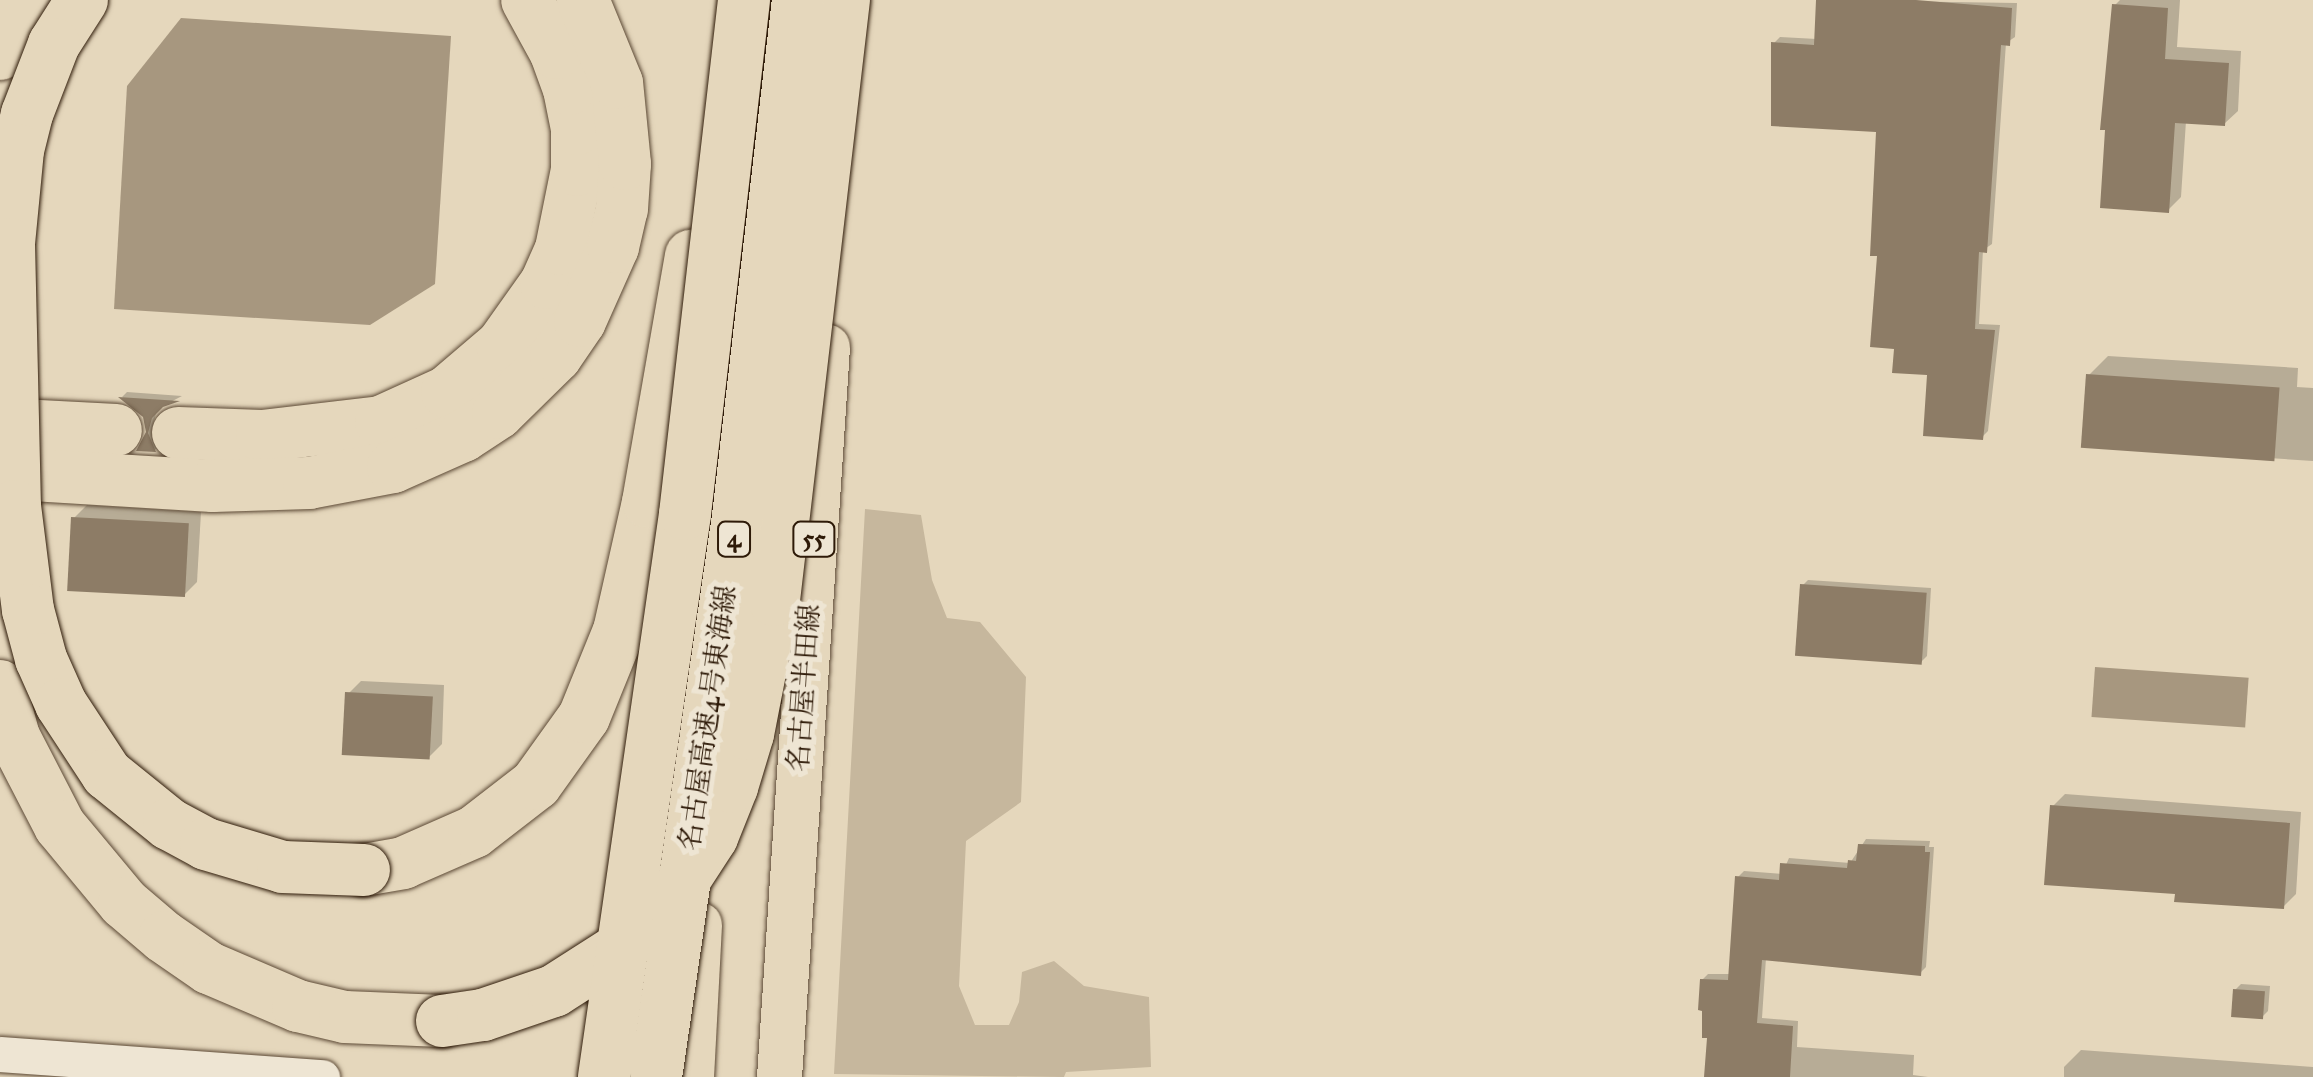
<!DOCTYPE html>
<meta charset="utf-8">
<style>
body{margin:0}
#map{position:relative;width:2313px;height:1077px;overflow:hidden;background:#e5d7bc;font-family:"IM FELL Great Primer","Noto Serif JP",serif}
div>[style]{position:absolute}
[style*='--x']{left:calc(var(--x)*1px);top:calc(var(--y)*1px);width:calc(var(--w)*1px);rotate:calc(var(--a)*1deg)}
.green>*{inset:0;background:#c6b79d}
.water>*{inset:0;background:#a7977f;transform-origin:0 0}
.shadow>*{inset:0;background:#0003}
.building>*{inset:0;background:#8d7c66;transform-origin:0 0}
.roads{filter:drop-shadow(0 0 2px #5c4935) drop-shadow(0 0 2px #5c4935)}
.tertiary>*{height:35px;margin:-17.5px;padding:0 17.5px;transform-origin:17.5px;border-radius:17.5px;background:#eee5d3}
.primary>*{height:45px;margin:-22.5px;padding:0 22.5px;transform-origin:22.5px;border-radius:22.5px;background:#e5d7bc}
.motorway>*{height:52px;margin:-26px;padding:0 26px;transform-origin:26px;border-radius:26px;background:#e5d7bc}
.bridges{filter:drop-shadow(0 0 2px #2e1a08) drop-shadow(0 0 2px #2e1a08)}
.motorway-bridge>*{height:52px;margin:-26px;padding:0 26px;transform-origin:26px;border-radius:26px;background:#e5d7bc}
span{translate:-50% -50%;white-space:nowrap;text-align:center;line-height:1.15;-webkit-text-stroke:10px #eee5d3;paint-order:stroke}
.shield-label span{padding:2px 8px;background:#eee5d3;border:2px solid;border-radius:8px;-webkit-text-stroke-width:0}
.shield-label{font-size:25px;color:#2e1a08;font-weight:700}
.street-label{font-size:28px;color:#2e1a08}
</style>
<div id="map">
<div class="green">
<div style="clip-path:polygon(865px 509px,921px 515px,932px 580px,947px 618px,980px 622px,1026px 677px,1021px 802px,966px 841px,959px 986px,975px 1025px,1009px 1025px,1019px 1002px,1022px 972px,1054px 961px,1084px 986px,1149px 997px,1151px 1067px,1066px 1072px,1064px 1077px,834px 1074px)"></div>
</div>
<div class="water">
<div style="clip-path:polygon(181px 18px,451px 36px,435px 284px,370px 325px,114px 309px,127px 86px)"></div>
<div style="left:2095px;top:667px;width:154px;height:50px;rotate:4deg"></div>
</div>
<div class="shadow">
<div style="clip-path:polygon(1819px 0,2017px 3px,2015px 37px,2006px 43px,1992px 244px,1983px 250px,1979px 324px,2000px 325px,1988px 431px,1982px 437px,1930px 373px,1896px 347px,1878px 130px,1774px 43px,1780px 37px,1817px 39px)"></div>
<div style="clip-path:polygon(2120px 0,2180px 0,2177px 47px,2241px 51px,2238px 111px,2224px 124px,2186px 121px,2181px 197px,2168px 210px,2115px 5px)"></div>
<div style="clip-path:polygon(2108px 356px,2298px 368px,2297px 387px,2313px 388px,2313px 461px,2084px 446px,2089px 375px)"></div>
<div style="clip-path:polygon(127px 392px,182px 396px,157px 409px,153px 426px,161px 444px,155px 450px,140px 449px,148px 433px,145px 416px,122px 397px)"></div>
<div style="clip-path:polygon(87px 505px,201px 512px,197px 582px,184px 595px,74px 518px)"></div>
<div style="clip-path:polygon(1808px 580px,1931px 588px,1927px 656px,1921px 662px,1802px 586px)"></div>
<div style="clip-path:polygon(361px 681px,444px 685px,442px 744px,429px 757px,348px 694px)"></div>
<div style="clip-path:polygon(2065px 794px,2301px 812px,2296px 894px,2283px 907px,2177px 891px,2052px 807px)"></div>
<div style="clip-path:polygon(1866px 839px,1930px 841px,1929px 847px,1934px 847px,1926px 967px,1920px 973px,1766px 958px,1762px 1018px,1798px 1021px,1797px 1047px,1914px 1055px,1913px 1075px,1928px 1077px,1707px 1077px,1709px 1036px,1702px 980px,1708px 974px,1731px 974px,1738px 877px,1744px 871px,1782px 874px,1789px 858px,1850px 863px)"></div>
<div style="clip-path:polygon(2241px 984px,2270px 986px,2268px 1011px,2262px 1017px,2235px 990px)"></div>
<div style="clip-path:polygon(2081px 1050px,2313px 1067px,2313px 1077px,2064px 1077px,2064px 1067px)"></div>
</div>
<div class="building">
<div style="clip-path:polygon(1816px 0,1916px 0,2012px 8px,2010px 46px,2001px 45px,1987px 253px,1979px 252px,1975px 329px,1995px 330px,1983px 440px,1923px 436px,1927px 375px,1892px 373px,1894px 349px,1870px 347px,1877px 256px,1870px 256px,1876px 132px,1771px 126px,1771px 42px,1814px 45px)"></div>
<div style="clip-path:polygon(2112px 4px,2168px 8px,2165px 59px,2229px 63px,2225px 126px,2175px 123px,2169px 213px,2100px 208px,2105px 130px,2100px 130px)"></div>
<div style="left:2086px;top:374px;width:194px;height:74px;rotate:4deg"></div>
<div style="clip-path:polygon(118px 397px,180px 401px,163px 407px,152px 418px,148px 433px,156px 452px,136px 451px,146px 432px,143px 417px)"></div>
<div style="left:71px;top:517px;width:118px;height:74px;rotate:3deg"></div>
<div style="left:1800px;top:584px;width:127px;height:72px;rotate:4deg"></div>
<div style="left:345px;top:692px;width:88px;height:63px;rotate:3deg"></div>
<div style="clip-path:polygon(2050px 805px,2290px 823px,2284px 909px,2174px 902px,2175px 894px,2044px 885px)"></div>
<div style="clip-path:polygon(1858px 844px,1925px 846px,1925px 852px,1930px 852px,1921px 976px,1762px 960px,1757px 1023px,1793px 1026px,1790px 1077px,1704px 1077px,1707px 1038px,1702px 1038px,1702px 1011px,1698px 1010px,1700px 979px,1728px 980px,1735px 876px,1779px 880px,1780px 863px,1847px 868px,1848px 860px,1856px 861px)"></div>
<div style="left:2233px;top:989px;width:32px;height:28px;rotate:4deg"></div>
</div>
<div class="roads">
<div class="tertiary">
<div style="--x:0;--y:1054;--w:323;--a:4.1"></div>
</div>
<div class="primary">
<div style="--x:691;--y:1077;--w:153;--a:-87"></div>
<div style="--x:779;--y:1077;--w:732;--a:-86.24"></div>
</div>
<div class="motorway">
<div style="--x:0;--y:54;--w:60;--a:-64.3"></div>
<div style="--x:0;--y:424;--w:116;--a:3"></div>
<div style="--x:178;--y:433;--w:84;--a:2"></div>
<div style="--x:262;--y:436;--w:120;--a:-6.7"></div>
<div style="--x:381;--y:422;--w:72;--a:-24.4"></div>
<div style="--x:447;--y:392;--w:72;--a:-40.5"></div>
<div style="--x:502;--y:345;--w:76;--a:-54.6"></div>
<div style="--x:546;--y:283;--w:37;--a:-66"></div>
<div style="--x:561;--y:249;--w:81;--a:-78.6"></div>
<div style="--x:577;--y:170;--w:41;--a:-90"></div>
<div style="--x:577;--y:129;--w:41;--a:-101.3"></div>
<div style="--x:569;--y:89;--w:38;--a:-110"></div>
<div style="--x:556;--y:53;--w:60;--a:-118.7"></div>
<div style="--x:0;--y:473;--w:213;--a:3.5"></div>
<div style="--x:213;--y:486;--w:96;--a:-1.8"></div>
<div style="--x:309;--y:483;--w:86;--a:-10.8"></div>
<div style="--x:393;--y:467;--w:77;--a:-23.9"></div>
<div style="--x:463;--y:436;--w:42;--a:-33.3"></div>
<div style="--x:498;--y:413;--w:81;--a:-44.5"></div>
<div style="--x:556;--y:356;--w:42;--a:-55.6"></div>
<div style="--x:580;--y:321;--w:81;--a:-66"></div>
<div style="--x:613;--y:247;--w:39;--a:-77"></div>
<div style="--x:622;--y:209;--w:45;--a:-86.2"></div>
<div style="--x:625;--y:164;--w:81;--a:-95.6"></div>
<div style="--x:617;--y:83;--w:90;--a:-112.3"></div>
<div style="--x:0;--y:686;--w:53;--a:74.6"></div>
<div style="--x:14;--y:737;--w:100;--a:62.7"></div>
<div style="--x:60;--y:826;--w:100;--a:50.3"></div>
<div style="--x:124;--y:903;--w:52;--a:40.4"></div>
<div style="--x:164;--y:937;--w:55;--a:34.6"></div>
<div style="--x:209;--y:968;--w:97;--a:23.1"></div>
<div style="--x:298;--y:1006;--w:48;--a:13.2"></div>
<div style="--x:345;--y:1017;--w:97;--a:2.4"></div>
<div style="--x:364;--y:870;--w:40;--a:-10"></div>
<div style="--x:403;--y:863;--w:77;--a:-23.6"></div>
<div style="--x:474;--y:832;--w:78;--a:-37.7"></div>
<div style="--x:536;--y:784;--w:82;--a:-54.4"></div>
<div style="--x:584;--y:717;--w:93;--a:-67.9"></div>
<div style="--x:619;--y:631;--w:132;--a:-77.3"></div>
<div style="--x:648;--y:502;--w:250;--a:-80.1"></div>
</div>
</div>
<div class="bridges">
<div class="motorway-bridge">
<div style="--x:82;--y:0;--w:52;--a:122.5"></div>
<div style="--x:54;--y:44;--w:75;--a:111.1"></div>
<div style="--x:27;--y:114;--w:37;--a:104"></div>
<div style="--x:18;--y:150;--w:94;--a:95.5"></div>
<div style="--x:9;--y:244;--w:262;--a:88.7"></div>
<div style="--x:15;--y:506;--w:105;--a:82.9"></div>
<div style="--x:28;--y:610;--w:51;--a:75.1"></div>
<div style="--x:41;--y:659;--w:49;--a:66"></div>
<div style="--x:61;--y:704;--w:84;--a:56.7"></div>
<div style="--x:107;--y:774;--w:80;--a:38.9"></div>
<div style="--x:169;--y:824;--w:42;--a:28.4"></div>
<div style="--x:206;--y:844;--w:80;--a:16.6"></div>
<div style="--x:283;--y:867;--w:81;--a:2.1"></div>
<div style="--x:442;--y:1021;--w:41;--a:-8.3"></div>
<div style="--x:483;--y:1015;--w:75;--a:-18.7"></div>
<div style="--x:554;--y:991;--w:85;--a:-32.6"></div>
<div style="--x:626;--y:945;--w:78;--a:-47.1"></div>
<div style="--x:679;--y:888;--w:61;--a:-57.1"></div>
<div style="--x:712;--y:837;--w:54;--a:-68.2"></div>
<div style="--x:732;--y:787;--w:55;--a:-73.2"></div>
<div style="--x:748;--y:734;--w:136;--a:-79"></div>
<div style="--x:774;--y:600;--w:604;--a:-83.35"></div>
<div style="--x:604;--y:1077;--w:569;--a:-81.81"></div>
<div style="--x:685;--y:514;--w:517;--a:-83.45"></div>
<div style="--x:656;--y:1077;--w:567;--a:-81.68"></div>
<div style="--x:738;--y:516;--w:519;--a:-83.37"></div>
</div>
</div>
<div class="shield-label">
<span style="left:734px;top:539px">4</span>
<span style="left:814px;top:539px">55</span>
</div>
<div class="street-label">
<span style="left:804px;top:688px;rotate:-86deg">名古屋半田線</span>
<span style="left:708px;top:718px;rotate:-82deg">名古屋高速4号東海線</span>
</div>
</div>
